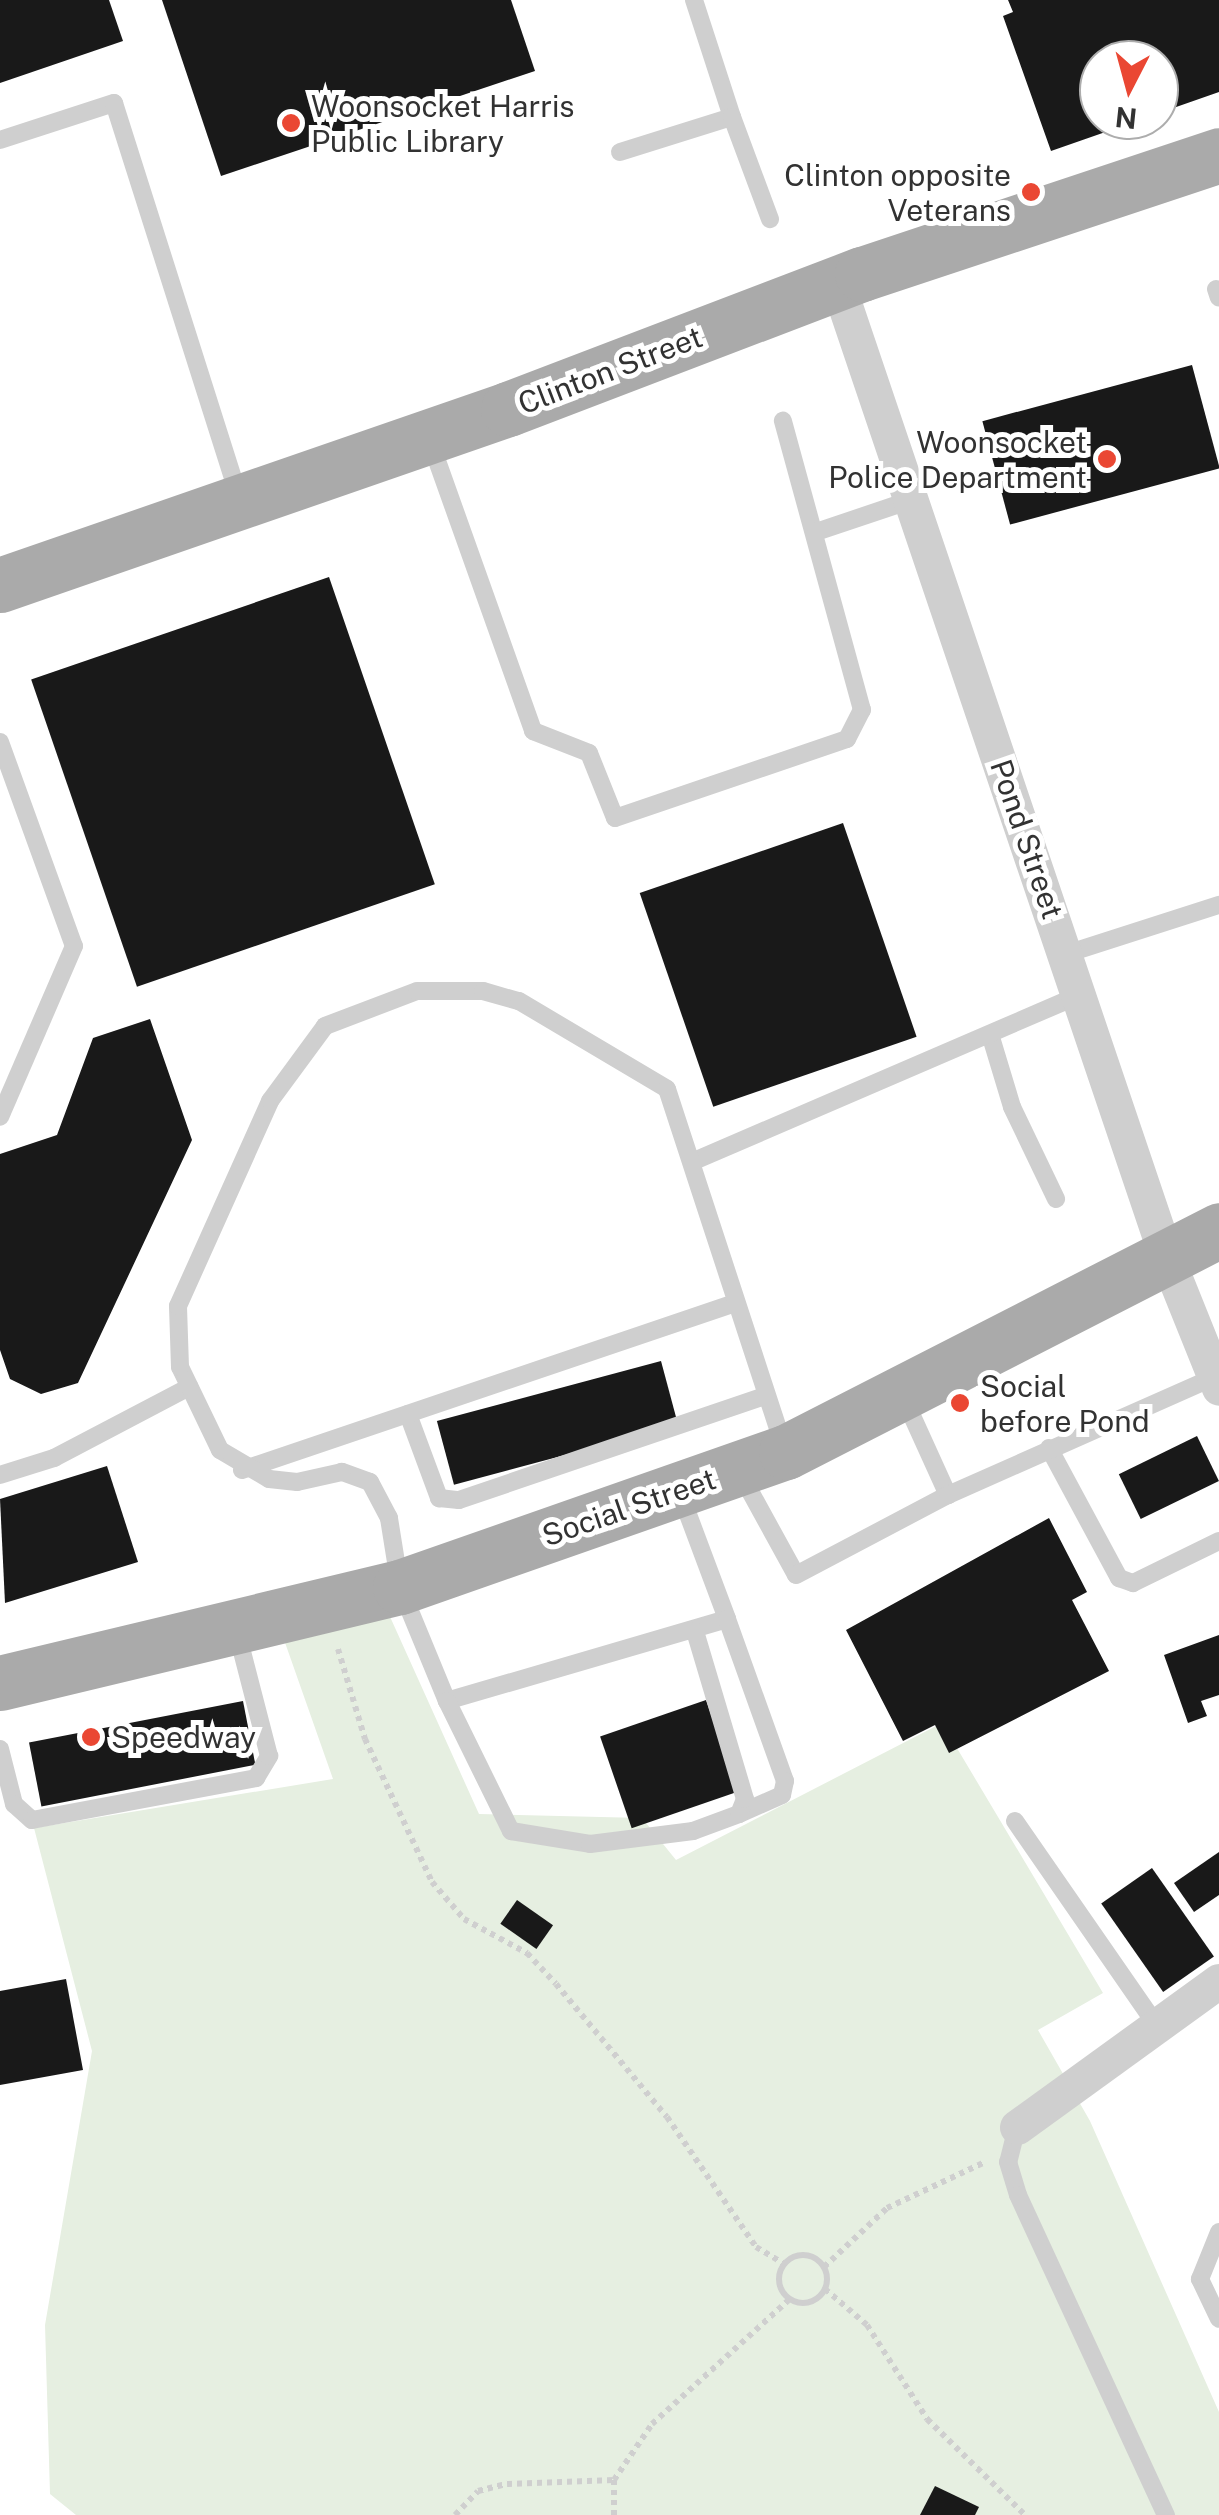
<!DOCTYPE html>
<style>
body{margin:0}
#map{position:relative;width:1219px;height:2515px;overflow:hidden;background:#fff;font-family:"Public Sans",sans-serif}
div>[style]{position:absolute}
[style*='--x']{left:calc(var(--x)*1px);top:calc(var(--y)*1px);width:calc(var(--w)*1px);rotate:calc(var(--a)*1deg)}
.green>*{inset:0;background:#e6efe1}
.building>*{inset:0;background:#191919;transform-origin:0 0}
.path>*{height:6px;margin-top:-3px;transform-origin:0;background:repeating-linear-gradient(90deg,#cfcfcf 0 5px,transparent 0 10px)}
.path>.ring{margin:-3px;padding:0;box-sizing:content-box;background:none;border:6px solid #cfcfcf;border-radius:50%}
.lane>*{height:18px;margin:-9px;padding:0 9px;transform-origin:9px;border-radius:9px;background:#cfcfcf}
.street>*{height:35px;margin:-17.5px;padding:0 17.5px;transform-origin:17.5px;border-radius:17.5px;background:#cfcfcf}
.primary>*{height:55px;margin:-27.5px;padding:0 27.5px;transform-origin:27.5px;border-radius:27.5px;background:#aaa}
.dots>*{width:28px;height:28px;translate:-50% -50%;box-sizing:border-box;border:5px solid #fff;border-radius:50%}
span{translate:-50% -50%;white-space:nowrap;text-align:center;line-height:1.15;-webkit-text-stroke:10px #fff;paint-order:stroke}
.poi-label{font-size:30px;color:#323232}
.left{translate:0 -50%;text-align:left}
.right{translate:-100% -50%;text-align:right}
.street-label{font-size:30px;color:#323232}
.north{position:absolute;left:1079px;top:40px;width:100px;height:100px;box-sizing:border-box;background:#fff;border:2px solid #adadad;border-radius:50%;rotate:186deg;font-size:28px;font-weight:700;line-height:40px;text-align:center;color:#323232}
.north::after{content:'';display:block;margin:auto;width:35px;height:45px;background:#ea4733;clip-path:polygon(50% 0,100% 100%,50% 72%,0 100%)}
</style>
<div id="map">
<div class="green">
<div style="clip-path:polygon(373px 1579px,479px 1814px,642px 1818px,676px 1860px,942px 1723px,1103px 1993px,1038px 2030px,1090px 2121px,1219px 2412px,1219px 2515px,76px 2515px,50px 2494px,45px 2325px,92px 2051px,34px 1828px,333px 1779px,276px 1617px)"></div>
</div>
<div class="building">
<div style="clip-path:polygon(0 0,109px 0,123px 41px,0 83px)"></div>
<div style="clip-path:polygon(162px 0,511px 0,535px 71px,221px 176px)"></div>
<div style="clip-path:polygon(1008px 0,1219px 0,1219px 92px,1159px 113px,1159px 60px,1099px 60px,1099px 120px,1137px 121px,1051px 151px,1003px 16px,1013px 12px)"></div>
<div style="left:1192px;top:365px;width:107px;height:217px;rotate:75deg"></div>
<div style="left:329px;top:577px;width:325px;height:315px;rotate:71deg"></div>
<div style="left:843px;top:823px;width:226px;height:215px;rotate:71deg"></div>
<div style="clip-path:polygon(150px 1019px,192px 1140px,78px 1383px,41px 1394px,10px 1379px,0 1350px,0 1154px,57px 1135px,93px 1038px)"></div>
<div style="left:661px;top:1361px;width:66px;height:232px;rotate:75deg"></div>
<div style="left:1197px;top:1436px;width:50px;height:87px;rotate:64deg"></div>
<div style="clip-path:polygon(107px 1466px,138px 1562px,5px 1603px,0 1499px)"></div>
<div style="clip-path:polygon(1049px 1518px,1087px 1592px,1072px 1600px,1109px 1671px,949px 1753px,935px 1725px,903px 1741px,846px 1630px)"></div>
<div style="clip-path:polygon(1219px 1635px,1219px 1695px,1201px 1701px,1207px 1716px,1188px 1723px,1164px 1655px)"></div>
<div style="left:706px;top:1700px;width:97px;height:112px;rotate:71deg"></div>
<div style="left:243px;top:1701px;width:65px;height:218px;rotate:79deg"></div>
<div style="clip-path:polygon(1219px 1852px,1219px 1895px,1194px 1912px,1174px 1883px)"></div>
<div style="left:1152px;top:1868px;width:108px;height:62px;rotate:55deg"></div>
<div style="left:517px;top:1900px;width:44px;height:29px;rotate:35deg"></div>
<div style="clip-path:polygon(66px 1979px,83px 2070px,0 2085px,0 1991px)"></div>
<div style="clip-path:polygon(935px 2486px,979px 2507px,975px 2515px,920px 2515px)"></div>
</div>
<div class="path">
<div style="--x:338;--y:1649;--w:94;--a:73.3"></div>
<div style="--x:365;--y:1739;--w:158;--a:64.9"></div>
<div style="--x:432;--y:1882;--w:49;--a:49.1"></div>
<div style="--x:464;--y:1919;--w:72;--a:28.4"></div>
<div style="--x:527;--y:1953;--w:42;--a:46.9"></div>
<div style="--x:556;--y:1984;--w:173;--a:50.2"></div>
<div style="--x:667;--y:2117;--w:158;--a:55.6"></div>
<div style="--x:756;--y:2247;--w:33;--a:31"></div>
<div class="ring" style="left:779px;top:2255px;width:42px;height:42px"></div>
<div style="--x:824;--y:2267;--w:86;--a:-43.1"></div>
<div style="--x:887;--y:2208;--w:106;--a:-25.1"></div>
<div style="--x:825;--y:2289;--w:55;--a:40.6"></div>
<div style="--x:867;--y:2325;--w:112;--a:57.4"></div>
<div style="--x:927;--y:2419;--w:137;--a:44.4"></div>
<div style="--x:614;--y:2480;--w:35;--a:90"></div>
<div style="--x:455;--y:2515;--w:33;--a:-46"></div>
<div style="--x:478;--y:2491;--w:30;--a:-14"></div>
<div style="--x:507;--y:2484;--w:107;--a:-2.1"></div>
<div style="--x:614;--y:2480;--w:68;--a:-55.8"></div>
<div style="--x:652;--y:2424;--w:186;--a:-42.2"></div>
</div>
<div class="lane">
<div style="--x:694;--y:0;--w:123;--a:72"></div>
<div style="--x:0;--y:140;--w:120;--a:-18"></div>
<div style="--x:114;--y:103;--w:412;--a:72.4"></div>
<div style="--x:620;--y:152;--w:117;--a:-17.4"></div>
<div style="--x:732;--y:117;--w:109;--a:69.6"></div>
<div style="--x:1216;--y:289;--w:9;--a:72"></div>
<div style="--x:430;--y:441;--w:308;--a:70.4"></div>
<div style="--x:533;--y:731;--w:60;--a:21.4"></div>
<div style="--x:589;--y:753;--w:70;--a:68.2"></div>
<div style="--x:615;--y:818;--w:245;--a:-18.8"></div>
<div style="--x:847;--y:739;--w:33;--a:-63"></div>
<div style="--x:862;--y:710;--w:300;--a:-105.3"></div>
<div style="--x:816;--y:532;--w:100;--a:-18.6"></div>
<div style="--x:0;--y:742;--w:217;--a:70.1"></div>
<div style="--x:74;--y:946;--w:186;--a:113.4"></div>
<div style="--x:1066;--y:954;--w:161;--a:-17.8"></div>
<div style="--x:990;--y:1034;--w:76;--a:73.2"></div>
<div style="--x:1012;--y:1107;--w:102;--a:64.4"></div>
<div style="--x:694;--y:1161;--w:420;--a:-23.3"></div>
<div style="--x:903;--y:1396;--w:109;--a:65.6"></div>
<div style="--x:408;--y:1414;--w:90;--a:69.7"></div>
<div style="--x:439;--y:1498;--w:20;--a:6"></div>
<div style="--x:459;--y:1500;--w:323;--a:-18.8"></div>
<div style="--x:1049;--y:1448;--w:148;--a:61.7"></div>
<div style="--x:1119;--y:1578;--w:15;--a:20"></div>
<div style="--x:1133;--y:1583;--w:96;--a:-26"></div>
<div style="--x:242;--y:1470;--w:521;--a:-18.71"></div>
<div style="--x:740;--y:1473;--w:116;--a:61.2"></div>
<div style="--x:796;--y:1575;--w:172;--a:-27.8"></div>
<div style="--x:948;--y:1495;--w:291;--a:-23.9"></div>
<div style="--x:0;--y:1475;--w:57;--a:-17.5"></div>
<div style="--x:54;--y:1458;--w:153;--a:-27.7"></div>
<div style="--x:680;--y:1493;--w:134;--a:69.5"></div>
<div style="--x:727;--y:1619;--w:292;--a:163.7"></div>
<div style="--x:447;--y:1701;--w:123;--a:-112.4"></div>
<div style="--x:400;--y:1587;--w:70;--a:-99.1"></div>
<div style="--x:389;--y:1518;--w:41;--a:-117.8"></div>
<div style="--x:370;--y:1482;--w:30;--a:-160"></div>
<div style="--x:342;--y:1472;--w:46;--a:167.5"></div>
<div style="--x:297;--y:1482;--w:28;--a:-174"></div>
<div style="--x:269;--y:1479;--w:57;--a:-149.4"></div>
<div style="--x:220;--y:1450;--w:92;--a:-115.7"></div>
<div style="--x:180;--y:1367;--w:61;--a:-91.9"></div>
<div style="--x:178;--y:1306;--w:225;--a:-65.8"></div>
<div style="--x:270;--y:1101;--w:93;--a:-53.7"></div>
<div style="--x:325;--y:1026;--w:98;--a:-20.8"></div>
<div style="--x:417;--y:991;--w:66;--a:0"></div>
<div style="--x:483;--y:991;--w:37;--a:16"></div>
<div style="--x:519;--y:1001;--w:172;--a:30.7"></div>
<div style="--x:667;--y:1089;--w:377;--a:71.9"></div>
<div style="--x:727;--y:1619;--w:172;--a:70.3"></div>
<div style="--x:785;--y:1781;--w:14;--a:102"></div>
<div style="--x:782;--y:1795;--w:47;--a:156.2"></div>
<div style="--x:447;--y:1701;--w:145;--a:63.8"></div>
<div style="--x:511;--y:1831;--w:80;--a:9.3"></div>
<div style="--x:590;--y:1844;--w:104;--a:-7.2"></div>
<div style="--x:693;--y:1831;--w:49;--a:-20.3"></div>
<div style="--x:739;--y:1814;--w:16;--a:-68"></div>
<div style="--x:745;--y:1799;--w:175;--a:-106.6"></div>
<div style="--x:0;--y:1749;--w:57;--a:75.7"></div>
<div style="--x:14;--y:1804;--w:24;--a:42"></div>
<div style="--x:32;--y:1820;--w:228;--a:-10.6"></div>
<div style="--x:256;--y:1778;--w:26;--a:-59"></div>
<div style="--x:269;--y:1756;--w:128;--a:-104.5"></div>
<div style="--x:1015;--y:1821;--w:248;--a:55.3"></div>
<div style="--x:1017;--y:2127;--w:36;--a:104"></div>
<div style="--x:1008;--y:2162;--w:34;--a:73"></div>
<div style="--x:1018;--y:2195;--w:353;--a:65.2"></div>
<div style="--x:1219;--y:2232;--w:51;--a:112"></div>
<div style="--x:1200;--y:2279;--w:44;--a:64.6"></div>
</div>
<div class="street">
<div style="--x:839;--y:288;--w:1022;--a:71.33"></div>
<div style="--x:1166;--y:1256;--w:142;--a:68.1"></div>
<div style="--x:1017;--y:2127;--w:249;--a:-35.9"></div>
</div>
<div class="primary">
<div style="--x:0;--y:585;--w:538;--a:-19.11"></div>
<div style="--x:508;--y:409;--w:379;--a:-20.9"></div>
<div style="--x:862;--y:274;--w:376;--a:-18.4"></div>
<div style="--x:0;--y:1683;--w:411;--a:-13.5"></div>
<div style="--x:400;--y:1587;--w:409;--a:-19.3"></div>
<div style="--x:786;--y:1452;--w:487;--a:-27.1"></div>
</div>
<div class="dots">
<div style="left:291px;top:123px;background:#ea4733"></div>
<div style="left:1031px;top:192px;background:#ea4733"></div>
<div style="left:1107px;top:459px;background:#ea4733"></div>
<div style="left:960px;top:1403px;background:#ea4733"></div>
<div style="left:91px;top:1737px;background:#ea4733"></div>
</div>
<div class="poi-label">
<span class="left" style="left:311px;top:123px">Woonsocket Harris<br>Public Library</span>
<span class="right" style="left:1011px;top:192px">Clinton opposite<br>Veterans</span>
<span class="right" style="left:1087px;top:459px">Woonsocket<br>Police Department</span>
<span class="left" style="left:980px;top:1403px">Social<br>before Pond</span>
<span class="left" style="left:111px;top:1737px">Speedway</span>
</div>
<div class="street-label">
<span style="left:610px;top:370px;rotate:-21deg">Clinton Street</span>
<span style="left:1027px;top:839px;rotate:71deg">Pond Street</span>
<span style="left:629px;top:1507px;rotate:-19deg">Social Street</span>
</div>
<div class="north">N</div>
</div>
